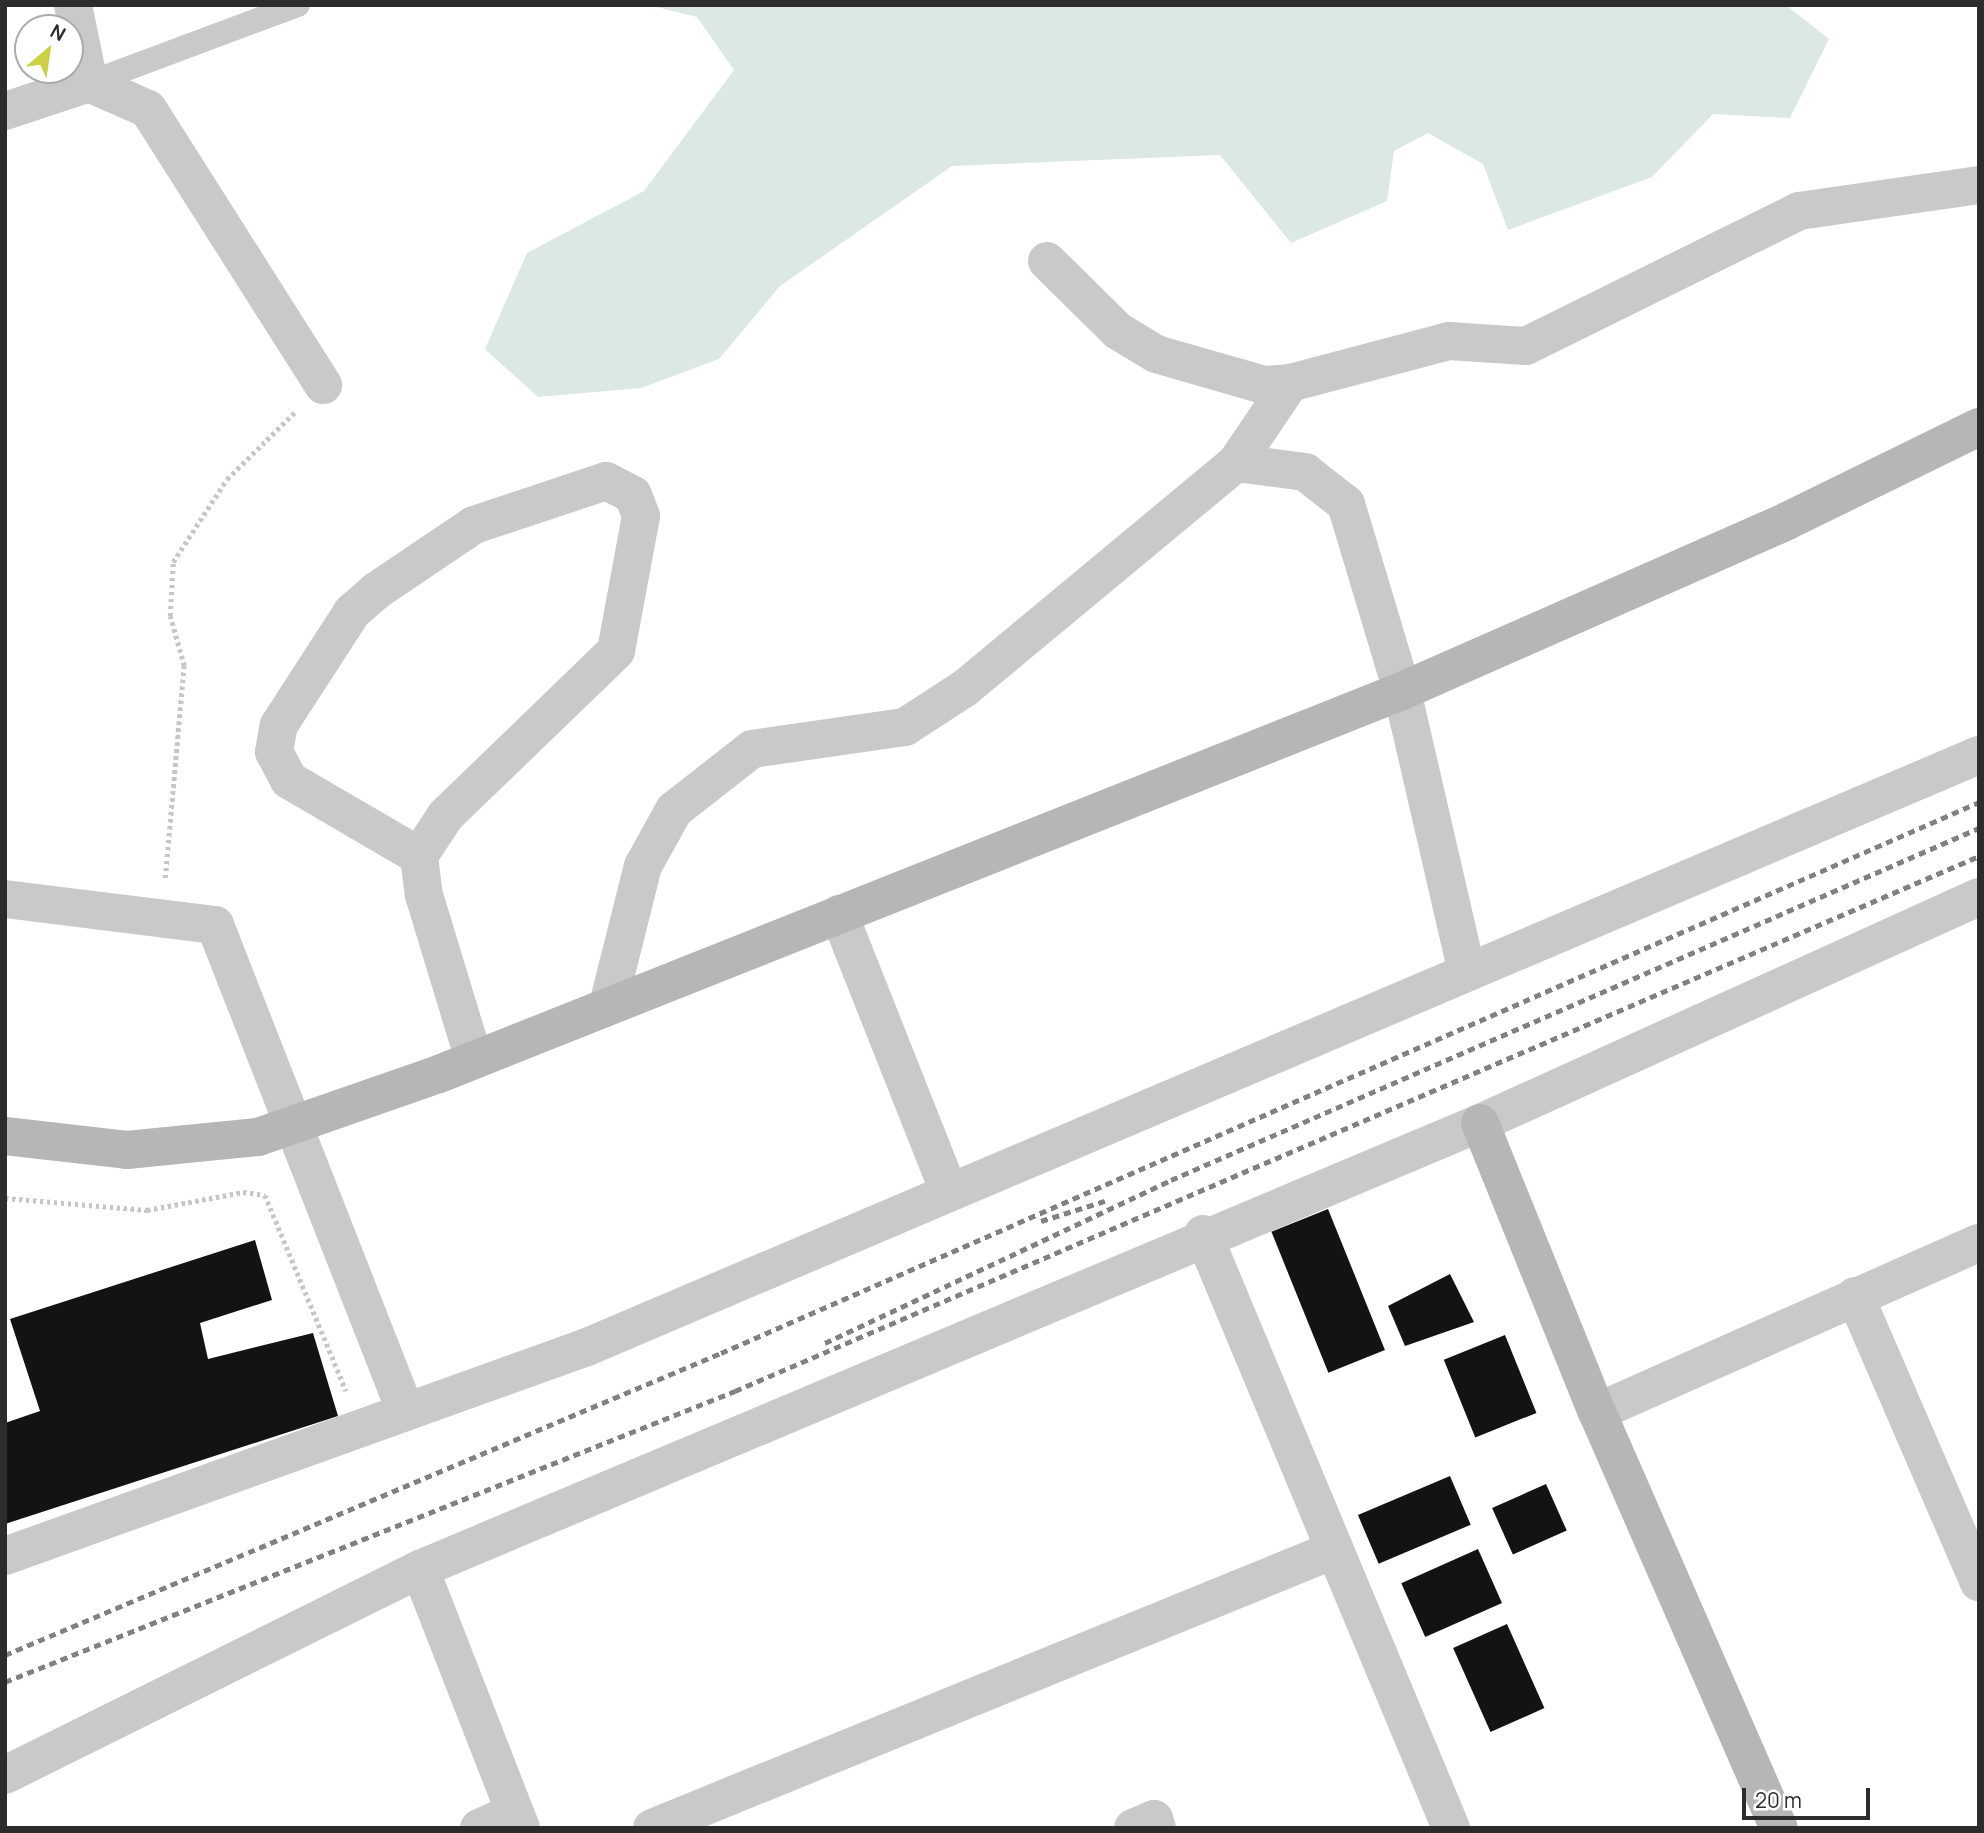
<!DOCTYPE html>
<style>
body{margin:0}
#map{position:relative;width:1984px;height:1833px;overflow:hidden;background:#fff;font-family:Manrope,sans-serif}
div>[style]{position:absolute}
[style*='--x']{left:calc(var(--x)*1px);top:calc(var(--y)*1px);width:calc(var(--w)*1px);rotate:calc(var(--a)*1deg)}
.green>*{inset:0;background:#dbe8e3}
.building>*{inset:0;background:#131313;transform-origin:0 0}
.path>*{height:4.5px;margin-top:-2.25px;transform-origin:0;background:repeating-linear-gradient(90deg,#c6c6c6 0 3.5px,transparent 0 7px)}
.lane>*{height:24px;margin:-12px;padding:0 12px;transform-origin:12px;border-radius:12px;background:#c9c9c9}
.street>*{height:38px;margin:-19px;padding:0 19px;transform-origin:19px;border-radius:19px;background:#c9c9c9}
.secondary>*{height:38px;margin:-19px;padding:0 19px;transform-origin:19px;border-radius:19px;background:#b6b6b6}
.rail>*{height:5px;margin-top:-2.5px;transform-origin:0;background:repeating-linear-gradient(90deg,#818181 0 7px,transparent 0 12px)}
span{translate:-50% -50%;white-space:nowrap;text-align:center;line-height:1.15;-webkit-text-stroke:7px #fff;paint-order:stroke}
.frame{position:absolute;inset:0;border:7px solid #2c2c2c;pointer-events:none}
.north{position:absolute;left:14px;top:14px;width:70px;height:70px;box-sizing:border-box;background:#fff;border:2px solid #ababab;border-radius:50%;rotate:29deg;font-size:19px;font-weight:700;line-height:28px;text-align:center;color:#2c2c2c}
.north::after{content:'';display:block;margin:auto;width:24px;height:32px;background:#ccd042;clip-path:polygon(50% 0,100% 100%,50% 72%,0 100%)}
.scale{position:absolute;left:1742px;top:1788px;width:128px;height:32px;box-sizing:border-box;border:4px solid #2c2c2c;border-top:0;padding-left:9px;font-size:21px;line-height:24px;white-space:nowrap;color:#2c2c2c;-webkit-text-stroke:5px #fff;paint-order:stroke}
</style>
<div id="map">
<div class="green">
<div style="clip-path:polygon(649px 5px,1786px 5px,1829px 39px,1790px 118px,1713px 114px,1652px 177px,1508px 230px,1483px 164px,1428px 133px,1394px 151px,1387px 201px,1291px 243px,1220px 155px,952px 166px,780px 286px,719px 359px,641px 388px,538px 397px,485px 349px,527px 253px,644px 191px,734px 70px,697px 17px)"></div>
</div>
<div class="building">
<div style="left:1328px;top:1209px;width:152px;height:61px;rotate:68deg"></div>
<div style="clip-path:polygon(255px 1240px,272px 1300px,200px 1323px,208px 1359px,313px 1333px,338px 1416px,5px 1524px,5px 1423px,40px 1411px,10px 1319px)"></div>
<div style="clip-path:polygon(1450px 1274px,1474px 1322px,1405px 1346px,1388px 1306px)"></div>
<div style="left:1505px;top:1335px;width:84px;height:66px;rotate:68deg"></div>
<div style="left:1450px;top:1476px;width:53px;height:100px;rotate:67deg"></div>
<div style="left:1546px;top:1484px;width:51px;height:59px;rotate:66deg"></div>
<div style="left:1478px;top:1549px;width:59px;height:84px;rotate:66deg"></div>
<div style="left:1507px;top:1624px;width:92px;height:59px;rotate:66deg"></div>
</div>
<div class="path">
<div style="--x:165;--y:878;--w:213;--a:-84.9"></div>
<div style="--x:184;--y:666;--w:52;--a:-105.6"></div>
<div style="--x:170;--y:616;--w:54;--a:-86.8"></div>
<div style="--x:173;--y:562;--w:99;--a:-57"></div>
<div style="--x:227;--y:479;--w:95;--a:-44.6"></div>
<div style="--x:5;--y:1198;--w:143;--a:4.8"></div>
<div style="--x:147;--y:1210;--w:98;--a:-10.6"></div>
<div style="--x:243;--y:1192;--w:22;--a:8"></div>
<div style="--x:265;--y:1195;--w:212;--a:67.5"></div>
</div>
<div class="lane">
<div style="--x:89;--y:83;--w:223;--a:-20.5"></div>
</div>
<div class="street">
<div style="--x:73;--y:5;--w:80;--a:78.4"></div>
<div style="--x:89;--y:83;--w:64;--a:23.8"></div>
<div style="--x:148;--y:109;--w:327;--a:57.6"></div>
<div style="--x:5;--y:111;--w:89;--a:-18.4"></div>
<div style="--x:1047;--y:261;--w:100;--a:44.6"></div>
<div style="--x:1118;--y:331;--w:44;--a:31.2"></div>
<div style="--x:1156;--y:354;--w:112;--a:16"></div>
<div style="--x:1264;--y:385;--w:26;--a:-4"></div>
<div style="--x:1290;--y:383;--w:164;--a:-14.8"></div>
<div style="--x:1449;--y:341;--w:77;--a:3.7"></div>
<div style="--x:1526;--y:346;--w:305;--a:-26.3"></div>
<div style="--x:1799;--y:211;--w:182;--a:-8.2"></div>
<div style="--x:1236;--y:463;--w:70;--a:7.4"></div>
<div style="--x:1305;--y:472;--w:52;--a:38"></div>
<div style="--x:1346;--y:504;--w:195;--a:73.3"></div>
<div style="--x:1402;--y:691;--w:289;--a:77"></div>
<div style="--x:419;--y:856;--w:151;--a:-149.7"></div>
<div style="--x:289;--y:780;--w:32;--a:-118"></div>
<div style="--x:274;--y:752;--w:27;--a:-80"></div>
<div style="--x:279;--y:725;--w:135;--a:-57.1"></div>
<div style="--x:352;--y:612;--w:32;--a:-41"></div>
<div style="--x:376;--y:591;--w:118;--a:-34"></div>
<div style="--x:474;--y:525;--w:139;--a:-18.4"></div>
<div style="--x:606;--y:481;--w:30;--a:27"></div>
<div style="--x:633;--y:495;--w:22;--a:69"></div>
<div style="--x:641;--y:516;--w:137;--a:100.5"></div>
<div style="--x:616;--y:651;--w:236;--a:136"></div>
<div style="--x:446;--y:815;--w:49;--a:123.4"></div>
<div style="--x:419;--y:856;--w:39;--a:83"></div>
<div style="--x:424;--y:895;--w:172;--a:73.1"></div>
<div style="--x:5;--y:899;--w:212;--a:7.1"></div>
<div style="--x:215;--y:925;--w:521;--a:68.61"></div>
<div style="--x:839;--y:914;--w:296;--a:68.4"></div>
<div style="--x:608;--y:1005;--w:143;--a:-75.9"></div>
<div style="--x:643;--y:866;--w:64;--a:-61"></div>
<div style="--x:674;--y:810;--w:99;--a:-38"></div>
<div style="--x:752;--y:749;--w:155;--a:-8.2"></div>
<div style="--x:905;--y:727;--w:72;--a:-33"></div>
<div style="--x:965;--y:688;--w:352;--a:-39.7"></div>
<div style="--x:1236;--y:463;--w:97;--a:-56"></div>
<div style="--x:1203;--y:1234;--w:644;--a:67.34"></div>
<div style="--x:1855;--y:1296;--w:312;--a:66.6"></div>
<div style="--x:1597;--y:1412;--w:418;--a:-23.9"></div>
<div style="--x:5;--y:1556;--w:618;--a:-19.75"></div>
<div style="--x:587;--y:1347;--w:1513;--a:-23.04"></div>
<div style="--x:420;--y:1569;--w:278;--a:68.7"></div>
<div style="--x:5;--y:1775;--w:463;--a:-26.4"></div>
<div style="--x:420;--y:1569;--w:1150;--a:-22.82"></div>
<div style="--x:1480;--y:1123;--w:548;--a:-24.37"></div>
<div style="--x:479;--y:1828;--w:39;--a:-24"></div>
<div style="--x:652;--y:1828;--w:736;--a:-22.18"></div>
<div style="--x:1133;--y:1828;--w:23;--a:-23"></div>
<div style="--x:1154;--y:1819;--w:9;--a:72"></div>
</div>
<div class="secondary">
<div style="--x:1480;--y:1123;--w:312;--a:68"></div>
<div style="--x:1597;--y:1412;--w:454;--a:66.4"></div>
<div style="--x:5;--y:1136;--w:123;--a:6.5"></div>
<div style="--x:127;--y:1150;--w:132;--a:-5.7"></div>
<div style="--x:258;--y:1137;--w:192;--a:-19.2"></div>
<div style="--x:439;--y:1074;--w:1036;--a:-21.69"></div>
<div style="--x:1402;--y:691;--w:421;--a:-23.8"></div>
<div style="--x:1787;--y:521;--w:214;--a:-26.1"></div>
</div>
<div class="rail">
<div style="--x:1041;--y:1221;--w:67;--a:-17.4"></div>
<div style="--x:825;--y:1343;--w:382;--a:-25.2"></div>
<div style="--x:1171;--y:1180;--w:881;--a:-23.54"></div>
<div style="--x:5;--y:1655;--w:777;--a:-22.87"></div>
<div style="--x:721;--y:1353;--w:1373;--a:-23.65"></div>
<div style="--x:5;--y:1682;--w:786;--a:-21.73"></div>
<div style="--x:735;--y:1391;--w:1354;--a:-23.27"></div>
</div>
<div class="frame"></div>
<div class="north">N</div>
<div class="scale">20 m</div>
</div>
